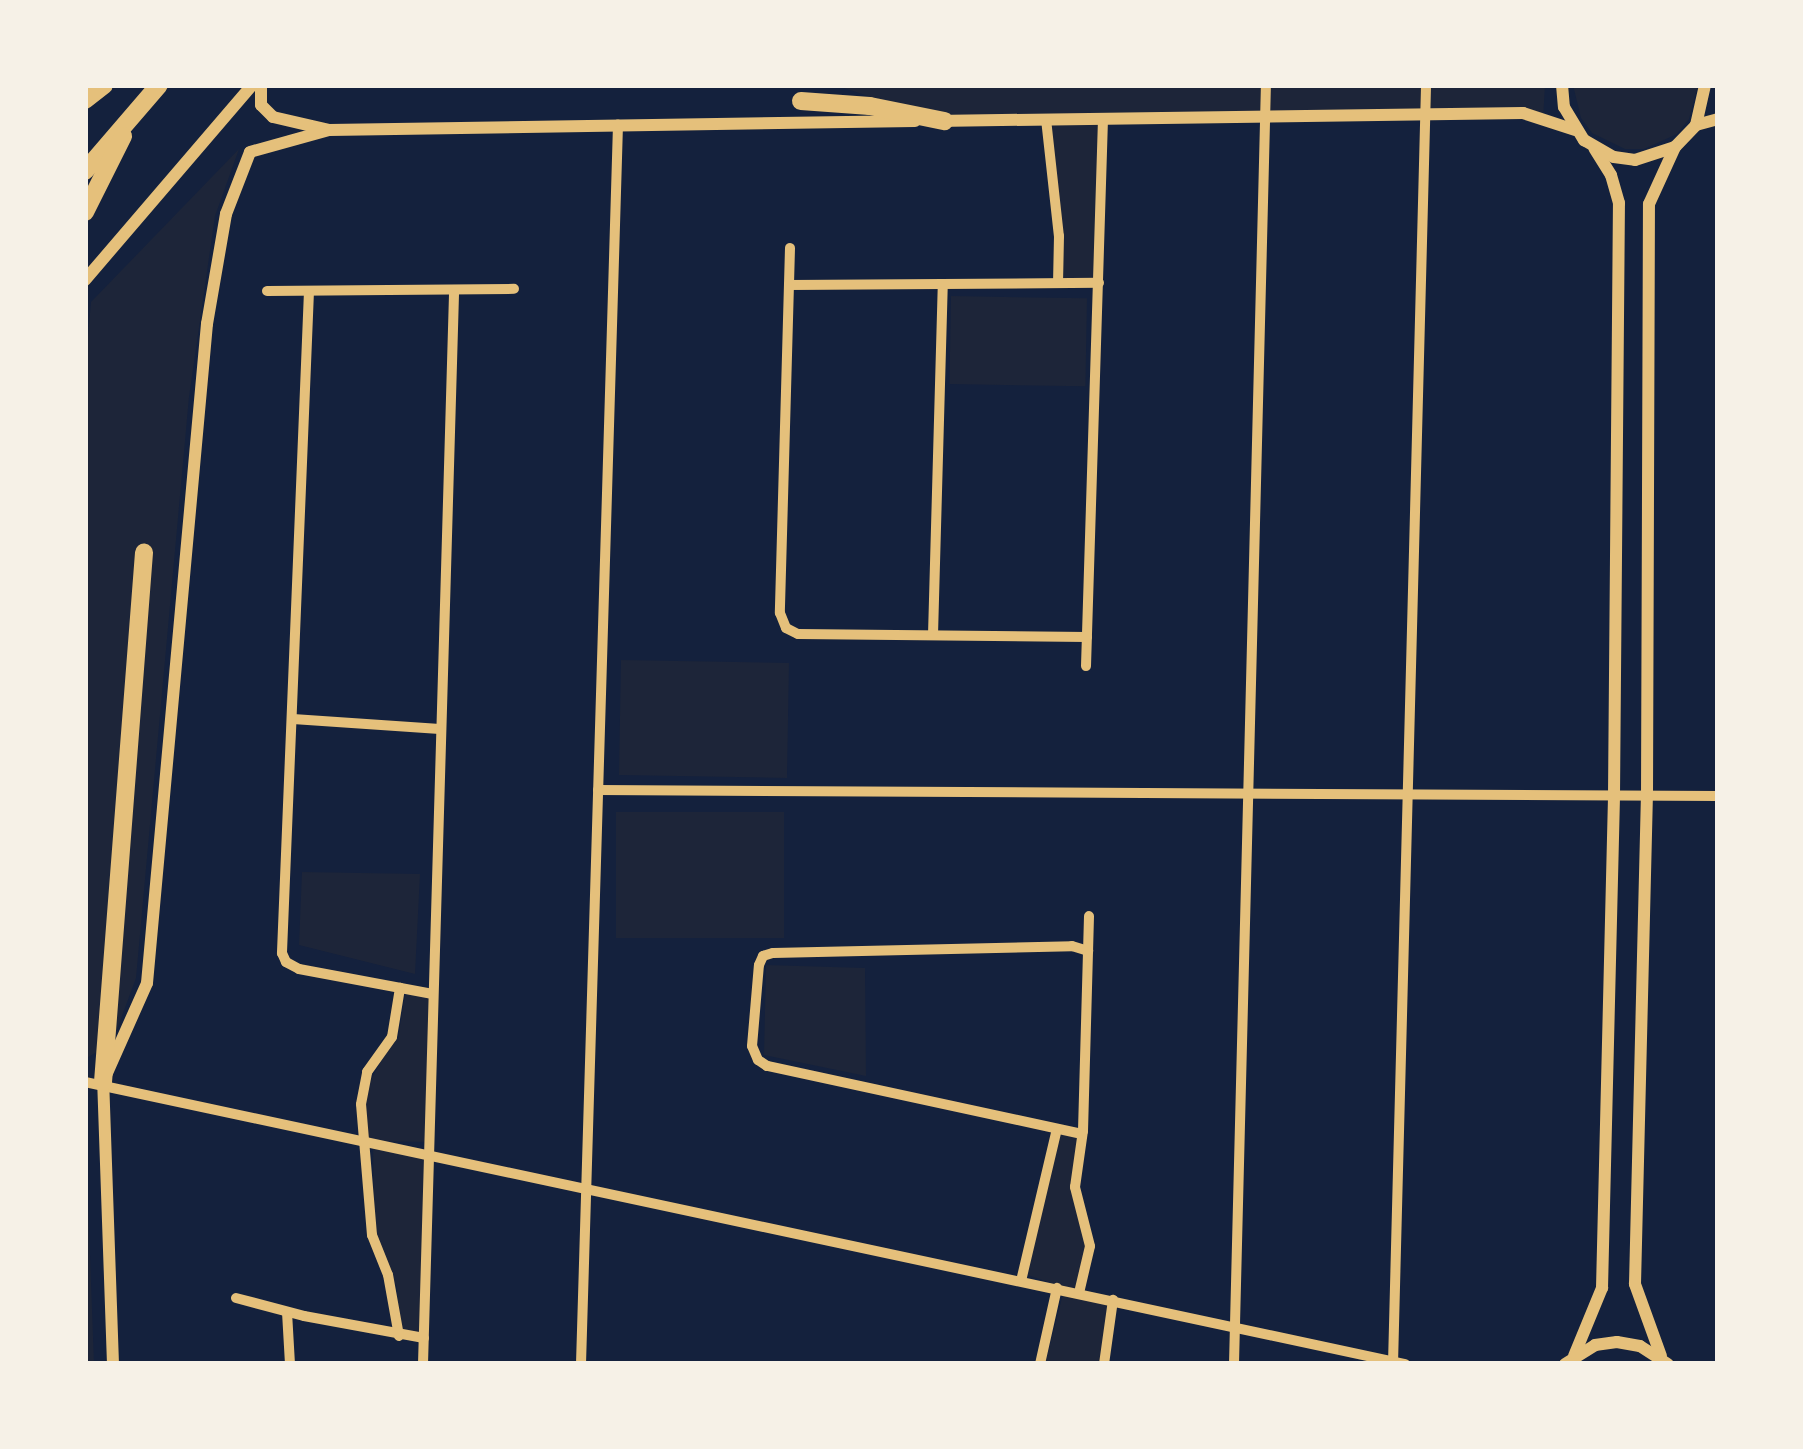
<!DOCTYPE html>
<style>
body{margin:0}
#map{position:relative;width:1803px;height:1449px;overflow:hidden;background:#14213d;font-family:"Roboto Condensed",sans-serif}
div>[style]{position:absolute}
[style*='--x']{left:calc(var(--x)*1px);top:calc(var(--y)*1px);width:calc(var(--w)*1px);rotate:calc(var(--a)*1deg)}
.green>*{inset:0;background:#1d2539;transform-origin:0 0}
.minor>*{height:10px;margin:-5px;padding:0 5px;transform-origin:5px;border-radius:5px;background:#e5c07b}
.tertiary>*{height:12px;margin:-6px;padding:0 6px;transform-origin:6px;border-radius:6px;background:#e5c07b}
.trunk>*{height:18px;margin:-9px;padding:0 9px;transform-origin:9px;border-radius:9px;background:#e5c07b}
span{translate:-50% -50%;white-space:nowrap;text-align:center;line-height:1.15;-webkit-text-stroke:10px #f6f1e7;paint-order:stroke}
.frame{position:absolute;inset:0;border:88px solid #f6f1e7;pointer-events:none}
</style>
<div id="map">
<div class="green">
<div style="clip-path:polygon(835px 85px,1545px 85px,1543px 120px,1518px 107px,944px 121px)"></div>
<div style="clip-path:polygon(1573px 85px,1698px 85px,1689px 119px,1677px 134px,1644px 149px,1625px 149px,1592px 133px,1581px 118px)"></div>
<div style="clip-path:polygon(1103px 123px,1099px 283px,1064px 279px,1050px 124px)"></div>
<div style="clip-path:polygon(239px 149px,215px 216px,189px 397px,136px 978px,112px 1043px,85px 1059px,85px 370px,91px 302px)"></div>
<div style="left:951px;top:296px;width:136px;height:88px;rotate:1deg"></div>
<div style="left:621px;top:660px;width:168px;height:115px;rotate:1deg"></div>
<div style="left:616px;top:812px;width:168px;height:126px"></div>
<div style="clip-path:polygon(302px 872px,420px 874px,415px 974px,299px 945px)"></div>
<div style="clip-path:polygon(766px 965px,865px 968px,866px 1076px,764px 1055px)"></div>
<div style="clip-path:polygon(433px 994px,429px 1142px,367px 1141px,363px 1096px,388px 1047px,398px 1038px,405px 995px)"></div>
<div style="clip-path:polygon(85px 1118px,94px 1364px,85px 1364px)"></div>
<div style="clip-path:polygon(1057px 1129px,1082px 1134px,1075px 1187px,1090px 1246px,1079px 1292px,1113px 1300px,1104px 1364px,1045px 1364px,1064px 1290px,1068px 1289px,1028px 1275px)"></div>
<div style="clip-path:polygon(373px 1143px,429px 1152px,424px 1331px,399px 1336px,397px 1287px,374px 1241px)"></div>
</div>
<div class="minor">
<div style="--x:1046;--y:119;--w:118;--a:83.7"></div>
<div style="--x:1059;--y:236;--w:47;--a:91.2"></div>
<div style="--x:790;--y:248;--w:365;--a:91.6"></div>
<div style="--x:780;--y:613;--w:16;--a:68"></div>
<div style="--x:786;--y:628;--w:13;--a:27"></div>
<div style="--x:798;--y:634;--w:289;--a:0.6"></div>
<div style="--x:789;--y:285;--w:310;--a:-0.4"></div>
<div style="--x:267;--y:291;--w:247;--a:-0.5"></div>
<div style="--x:309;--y:291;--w:663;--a:92.34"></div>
<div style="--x:282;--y:953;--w:10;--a:66"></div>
<div style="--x:286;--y:962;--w:15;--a:28"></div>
<div style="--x:299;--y:969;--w:136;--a:10.6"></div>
<div style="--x:933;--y:635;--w:351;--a:-88.4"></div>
<div style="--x:1086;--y:666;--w:547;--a:-88.22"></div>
<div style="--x:293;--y:719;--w:147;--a:3.9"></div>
<div style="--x:598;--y:790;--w:1120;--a:0.31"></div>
<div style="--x:85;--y:1082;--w:1350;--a:12.06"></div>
<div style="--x:1082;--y:1134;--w:322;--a:-167.8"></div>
<div style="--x:767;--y:1066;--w:11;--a:-146"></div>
<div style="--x:758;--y:1060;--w:15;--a:-113"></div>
<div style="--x:752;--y:1046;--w:81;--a:-85.1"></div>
<div style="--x:759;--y:965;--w:10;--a:-66"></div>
<div style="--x:763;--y:956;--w:10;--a:-17"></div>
<div style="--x:773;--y:953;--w:299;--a:-1.3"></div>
<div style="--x:1072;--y:946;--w:17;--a:17"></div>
<div style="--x:1021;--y:1281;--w:156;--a:-76.7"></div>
<div style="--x:1079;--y:1293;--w:48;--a:-76.8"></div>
<div style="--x:1090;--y:1246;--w:61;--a:-104.3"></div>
<div style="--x:1075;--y:1187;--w:57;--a:-81.9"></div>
<div style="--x:1083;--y:1131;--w:215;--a:-88.4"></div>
<div style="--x:236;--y:1298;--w:70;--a:14.8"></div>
<div style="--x:304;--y:1316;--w:122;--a:10.4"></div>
<div style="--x:287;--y:1312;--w:52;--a:86.7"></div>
<div style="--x:399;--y:1336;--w:62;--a:-100.2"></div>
<div style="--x:388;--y:1275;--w:43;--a:-111.8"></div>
<div style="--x:372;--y:1235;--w:131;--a:-94.8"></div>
<div style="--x:361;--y:1104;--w:33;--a:-79"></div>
<div style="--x:367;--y:1072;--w:43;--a:-54.5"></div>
<div style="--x:392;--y:1037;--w:50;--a:-80.7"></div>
<div style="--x:423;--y:1364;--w:1072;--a:-88.34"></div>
<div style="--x:581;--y:1364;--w:1240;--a:-88.29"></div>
<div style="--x:1040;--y:1364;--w:78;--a:-77.4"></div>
<div style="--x:1104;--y:1364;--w:65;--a:-82"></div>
<div style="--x:1234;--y:1364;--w:1279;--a:-88.57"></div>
<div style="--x:1393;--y:1364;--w:1279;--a:-88.52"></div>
</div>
<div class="tertiary">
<div style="--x:261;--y:85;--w:20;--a:90"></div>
<div style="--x:261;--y:105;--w:17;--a:45"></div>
<div style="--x:273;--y:117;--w:57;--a:13.1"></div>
<div style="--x:329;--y:130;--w:586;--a:-0.88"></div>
<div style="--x:1562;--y:85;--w:22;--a:85"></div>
<div style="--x:1564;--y:107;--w:39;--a:59"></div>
<div style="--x:1584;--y:140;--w:34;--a:30"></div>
<div style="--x:1614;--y:157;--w:21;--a:8"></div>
<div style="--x:1635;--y:160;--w:42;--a:-18"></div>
<div style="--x:1675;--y:147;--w:30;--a:-46"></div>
<div style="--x:1696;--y:125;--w:41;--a:-77.3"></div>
<div style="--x:935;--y:121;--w:588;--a:-0.78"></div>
<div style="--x:1523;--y:113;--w:55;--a:18.1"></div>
<div style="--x:1696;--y:125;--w:23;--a:-15"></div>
<div style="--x:85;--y:280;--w:257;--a:-49.4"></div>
<div style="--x:1574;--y:1356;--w:74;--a:-67.6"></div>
<div style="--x:1602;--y:1288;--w:493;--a:-88.6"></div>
<div style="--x:1614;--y:795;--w:592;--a:-89.52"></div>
<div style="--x:1619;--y:203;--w:29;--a:-106"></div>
<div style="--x:1611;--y:175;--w:31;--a:-122"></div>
<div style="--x:1661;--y:1356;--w:77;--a:-109.9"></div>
<div style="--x:1635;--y:1284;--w:488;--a:-88.6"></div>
<div style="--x:1647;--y:796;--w:592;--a:-89.81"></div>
<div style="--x:1649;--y:204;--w:63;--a:-65.5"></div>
<div style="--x:113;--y:1364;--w:282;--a:-92"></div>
<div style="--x:103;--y:1082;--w:108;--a:-66"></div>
<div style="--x:147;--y:983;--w:662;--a:-84.8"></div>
<div style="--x:207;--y:324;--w:112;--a:-80.2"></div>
<div style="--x:226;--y:214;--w:66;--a:-68.8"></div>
<div style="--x:250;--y:152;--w:82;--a:-15.6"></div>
<div style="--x:1565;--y:1364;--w:36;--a:-32"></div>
<div style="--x:1595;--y:1345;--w:22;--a:-8"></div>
<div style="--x:1617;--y:1342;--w:23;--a:10"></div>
<div style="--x:1640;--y:1346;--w:33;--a:33"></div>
</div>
<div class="trunk">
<div style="--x:85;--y:100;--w:24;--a:-38"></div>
<div style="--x:801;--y:101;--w:69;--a:4.1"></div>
<div style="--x:870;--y:106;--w:76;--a:11.5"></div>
<div style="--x:85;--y:171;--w:113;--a:-49.3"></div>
<div style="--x:85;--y:212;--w:85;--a:-63.4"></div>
<div style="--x:103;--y:1082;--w:531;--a:-85.57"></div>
</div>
<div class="frame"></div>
</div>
